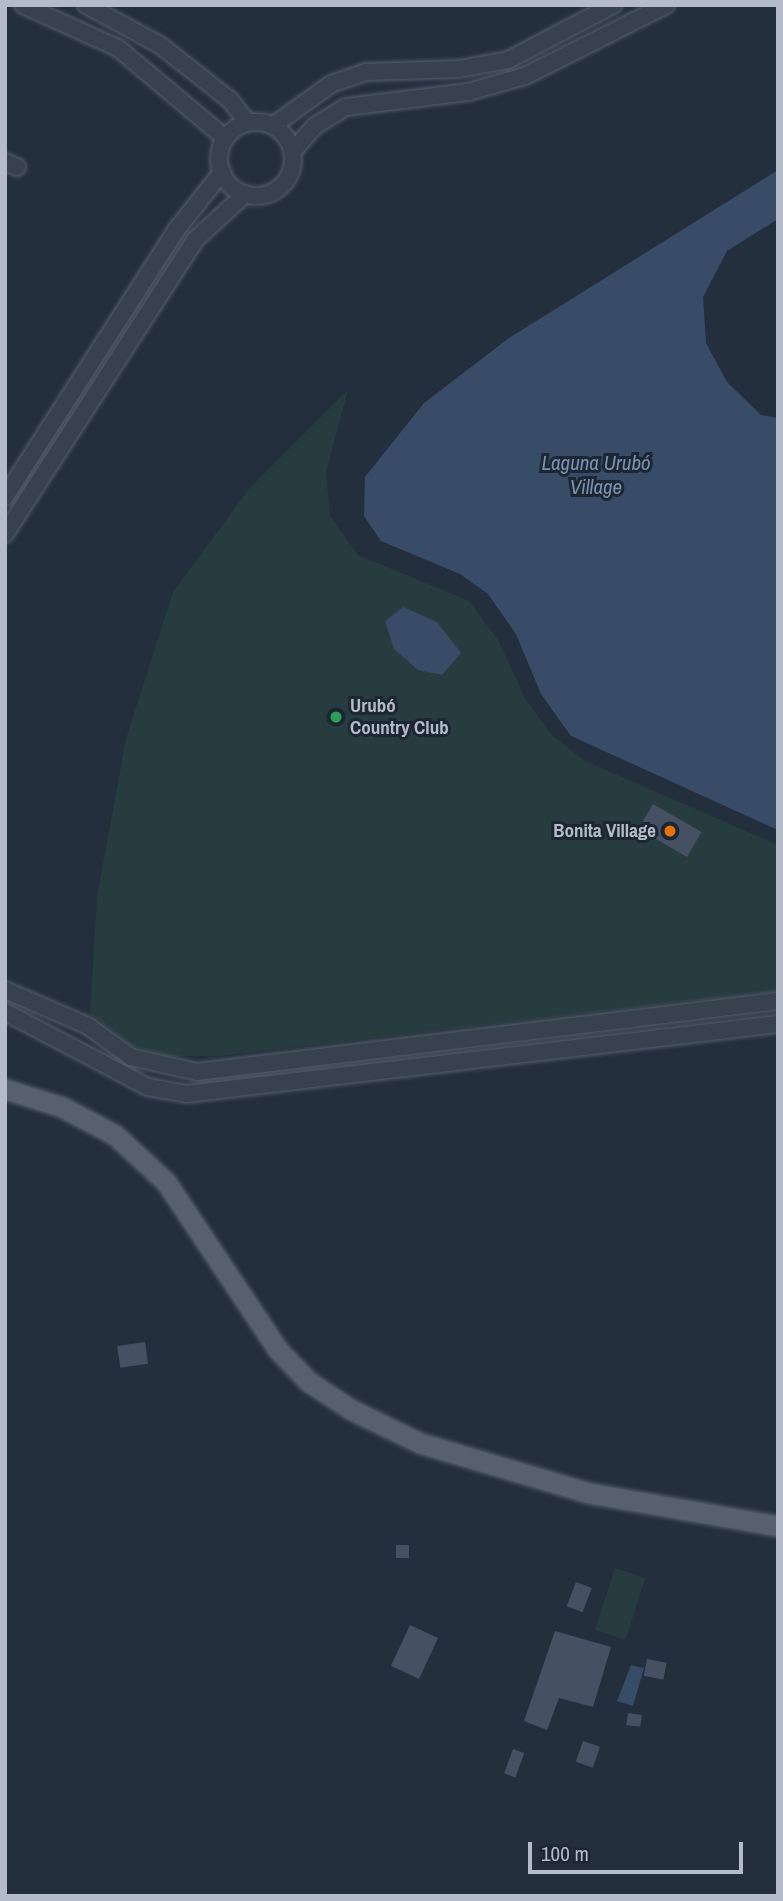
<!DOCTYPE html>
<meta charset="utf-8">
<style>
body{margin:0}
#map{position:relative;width:783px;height:1901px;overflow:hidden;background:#242f3e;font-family:"Archivo Narrow",sans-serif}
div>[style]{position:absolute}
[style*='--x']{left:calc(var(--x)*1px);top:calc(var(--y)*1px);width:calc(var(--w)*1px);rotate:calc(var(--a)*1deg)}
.green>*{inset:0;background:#263c3f;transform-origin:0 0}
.water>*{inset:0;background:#394c67}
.building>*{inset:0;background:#455162;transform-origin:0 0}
.roads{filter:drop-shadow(0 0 2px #565f6c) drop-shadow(0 0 2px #565f6c)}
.minor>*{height:16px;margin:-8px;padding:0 8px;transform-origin:8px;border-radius:8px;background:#38414e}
.minor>.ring{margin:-8px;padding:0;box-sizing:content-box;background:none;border:16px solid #38414e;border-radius:50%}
.major>*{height:19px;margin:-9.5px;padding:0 9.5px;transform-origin:9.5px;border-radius:9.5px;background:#56606e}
.dots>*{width:19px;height:19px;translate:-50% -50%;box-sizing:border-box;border:4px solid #1d2633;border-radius:50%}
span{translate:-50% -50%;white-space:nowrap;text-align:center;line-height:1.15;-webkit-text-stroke:6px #1d2633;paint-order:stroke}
.poi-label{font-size:19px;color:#b4bcc9;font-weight:700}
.left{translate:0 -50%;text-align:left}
.right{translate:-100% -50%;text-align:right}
.water-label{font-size:21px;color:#7c92b1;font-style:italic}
.frame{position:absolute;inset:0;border:7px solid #b4bcc9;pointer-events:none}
.scale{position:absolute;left:528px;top:1842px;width:215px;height:32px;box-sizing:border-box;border:4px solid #b4bcc9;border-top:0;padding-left:9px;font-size:21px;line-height:24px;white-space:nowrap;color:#b4bcc9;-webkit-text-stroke:5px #1d2633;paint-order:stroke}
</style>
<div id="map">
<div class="green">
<div style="clip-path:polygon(348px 390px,326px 472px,330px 516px,358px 555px,469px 601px,498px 640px,526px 700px,551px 734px,583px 760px,778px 845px,778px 991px,220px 1056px,167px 1056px,132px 1045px,90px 1014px,97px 897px,126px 739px,173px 592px,249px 489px)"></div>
<div style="left:615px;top:1568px;width:32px;height:65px;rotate:18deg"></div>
</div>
<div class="water">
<div style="clip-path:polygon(778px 170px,778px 219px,727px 251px,703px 297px,706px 343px,727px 382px,761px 415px,778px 418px,778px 830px,571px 736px,541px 694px,516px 634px,488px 594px,460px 574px,381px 541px,364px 516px,365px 477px,424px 403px,509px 338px)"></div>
<div style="clip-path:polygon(403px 607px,437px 622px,461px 653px,442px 675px,418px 670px,394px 649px,385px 621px)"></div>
<div style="clip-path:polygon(631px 1665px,644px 1668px,633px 1706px,617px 1701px)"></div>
</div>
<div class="building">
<div style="left:653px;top:804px;width:56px;height:29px;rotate:30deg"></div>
<div style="left:145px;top:1342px;width:22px;height:28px;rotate:82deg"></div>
<div style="left:396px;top:1545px;width:13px;height:13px"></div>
<div style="left:576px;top:1582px;width:17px;height:26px;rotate:21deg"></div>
<div style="left:410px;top:1625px;width:31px;height:45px;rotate:25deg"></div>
<div style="clip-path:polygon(555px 1631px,611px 1647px,593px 1707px,559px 1698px,547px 1730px,524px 1721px)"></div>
<div style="left:647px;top:1659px;width:20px;height:17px;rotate:11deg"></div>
<div style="left:628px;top:1713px;width:14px;height:12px;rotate:8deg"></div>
<div style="left:583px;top:1741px;width:18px;height:22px;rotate:19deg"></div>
<div style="left:513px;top:1749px;width:12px;height:26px;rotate:20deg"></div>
</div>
<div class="roads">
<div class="minor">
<div style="--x:23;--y:5;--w:104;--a:24.4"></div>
<div style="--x:118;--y:48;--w:140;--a:40.1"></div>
<div style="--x:86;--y:5;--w:84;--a:28.4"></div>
<div style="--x:160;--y:45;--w:89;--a:38.2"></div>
<div style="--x:230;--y:100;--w:28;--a:52"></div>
<div class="ring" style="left:219px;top:122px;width:58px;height:58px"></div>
<div style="--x:274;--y:125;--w:70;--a:-35.7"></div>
<div style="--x:331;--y:84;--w:36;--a:-19"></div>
<div style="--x:365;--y:72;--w:94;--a:-1.8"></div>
<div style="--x:459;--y:69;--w:50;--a:-10.4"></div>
<div style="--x:508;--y:60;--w:119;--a:-27.6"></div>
<div style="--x:293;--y:151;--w:33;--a:-49"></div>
<div style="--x:315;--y:126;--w:36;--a:-32"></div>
<div style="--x:346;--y:107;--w:123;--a:-7"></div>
<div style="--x:468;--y:92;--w:59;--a:-15.7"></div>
<div style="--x:525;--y:76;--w:158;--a:-26.7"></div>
<div style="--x:5;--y:162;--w:13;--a:23"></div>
<div style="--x:5;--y:497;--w:318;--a:-57.3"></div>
<div style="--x:177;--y:229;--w:73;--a:-51.7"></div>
<div style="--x:5;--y:534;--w:350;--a:-57.1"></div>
<div style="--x:195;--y:240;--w:68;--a:-42.6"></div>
<div style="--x:5;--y:990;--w:90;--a:23.4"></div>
<div style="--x:88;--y:1026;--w:53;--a:35.8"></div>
<div style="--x:131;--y:1057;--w:68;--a:12.8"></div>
<div style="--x:197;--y:1072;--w:585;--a:-6.97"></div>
<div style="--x:5;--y:1012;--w:161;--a:27.7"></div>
<div style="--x:148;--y:1087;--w:39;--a:10"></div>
<div style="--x:186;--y:1094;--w:596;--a:-6.74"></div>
</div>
<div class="major">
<div style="--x:5;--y:1089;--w:60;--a:17.5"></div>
<div style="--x:62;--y:1107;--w:60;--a:27.8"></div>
<div style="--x:115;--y:1135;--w:69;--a:42.7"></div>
<div style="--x:166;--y:1182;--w:202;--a:56.3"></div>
<div style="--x:278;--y:1350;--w:45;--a:45.9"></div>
<div style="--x:309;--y:1382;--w:51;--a:33.1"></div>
<div style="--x:352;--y:1410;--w:76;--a:25.9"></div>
<div style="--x:420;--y:1443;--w:176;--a:16.5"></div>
<div style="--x:589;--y:1493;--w:192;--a:9.9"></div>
</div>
</div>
<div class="dots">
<div style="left:336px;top:717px;background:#2e9e5b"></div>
<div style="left:670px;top:831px;background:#e8710a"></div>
</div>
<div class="poi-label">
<span class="left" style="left:350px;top:717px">Urubó<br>Country Club</span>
<span class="right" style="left:656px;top:831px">Bonita Village</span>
</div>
<div class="water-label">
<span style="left:596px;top:475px">Laguna Urubó<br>Village</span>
</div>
<div class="frame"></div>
<div class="scale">100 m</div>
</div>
